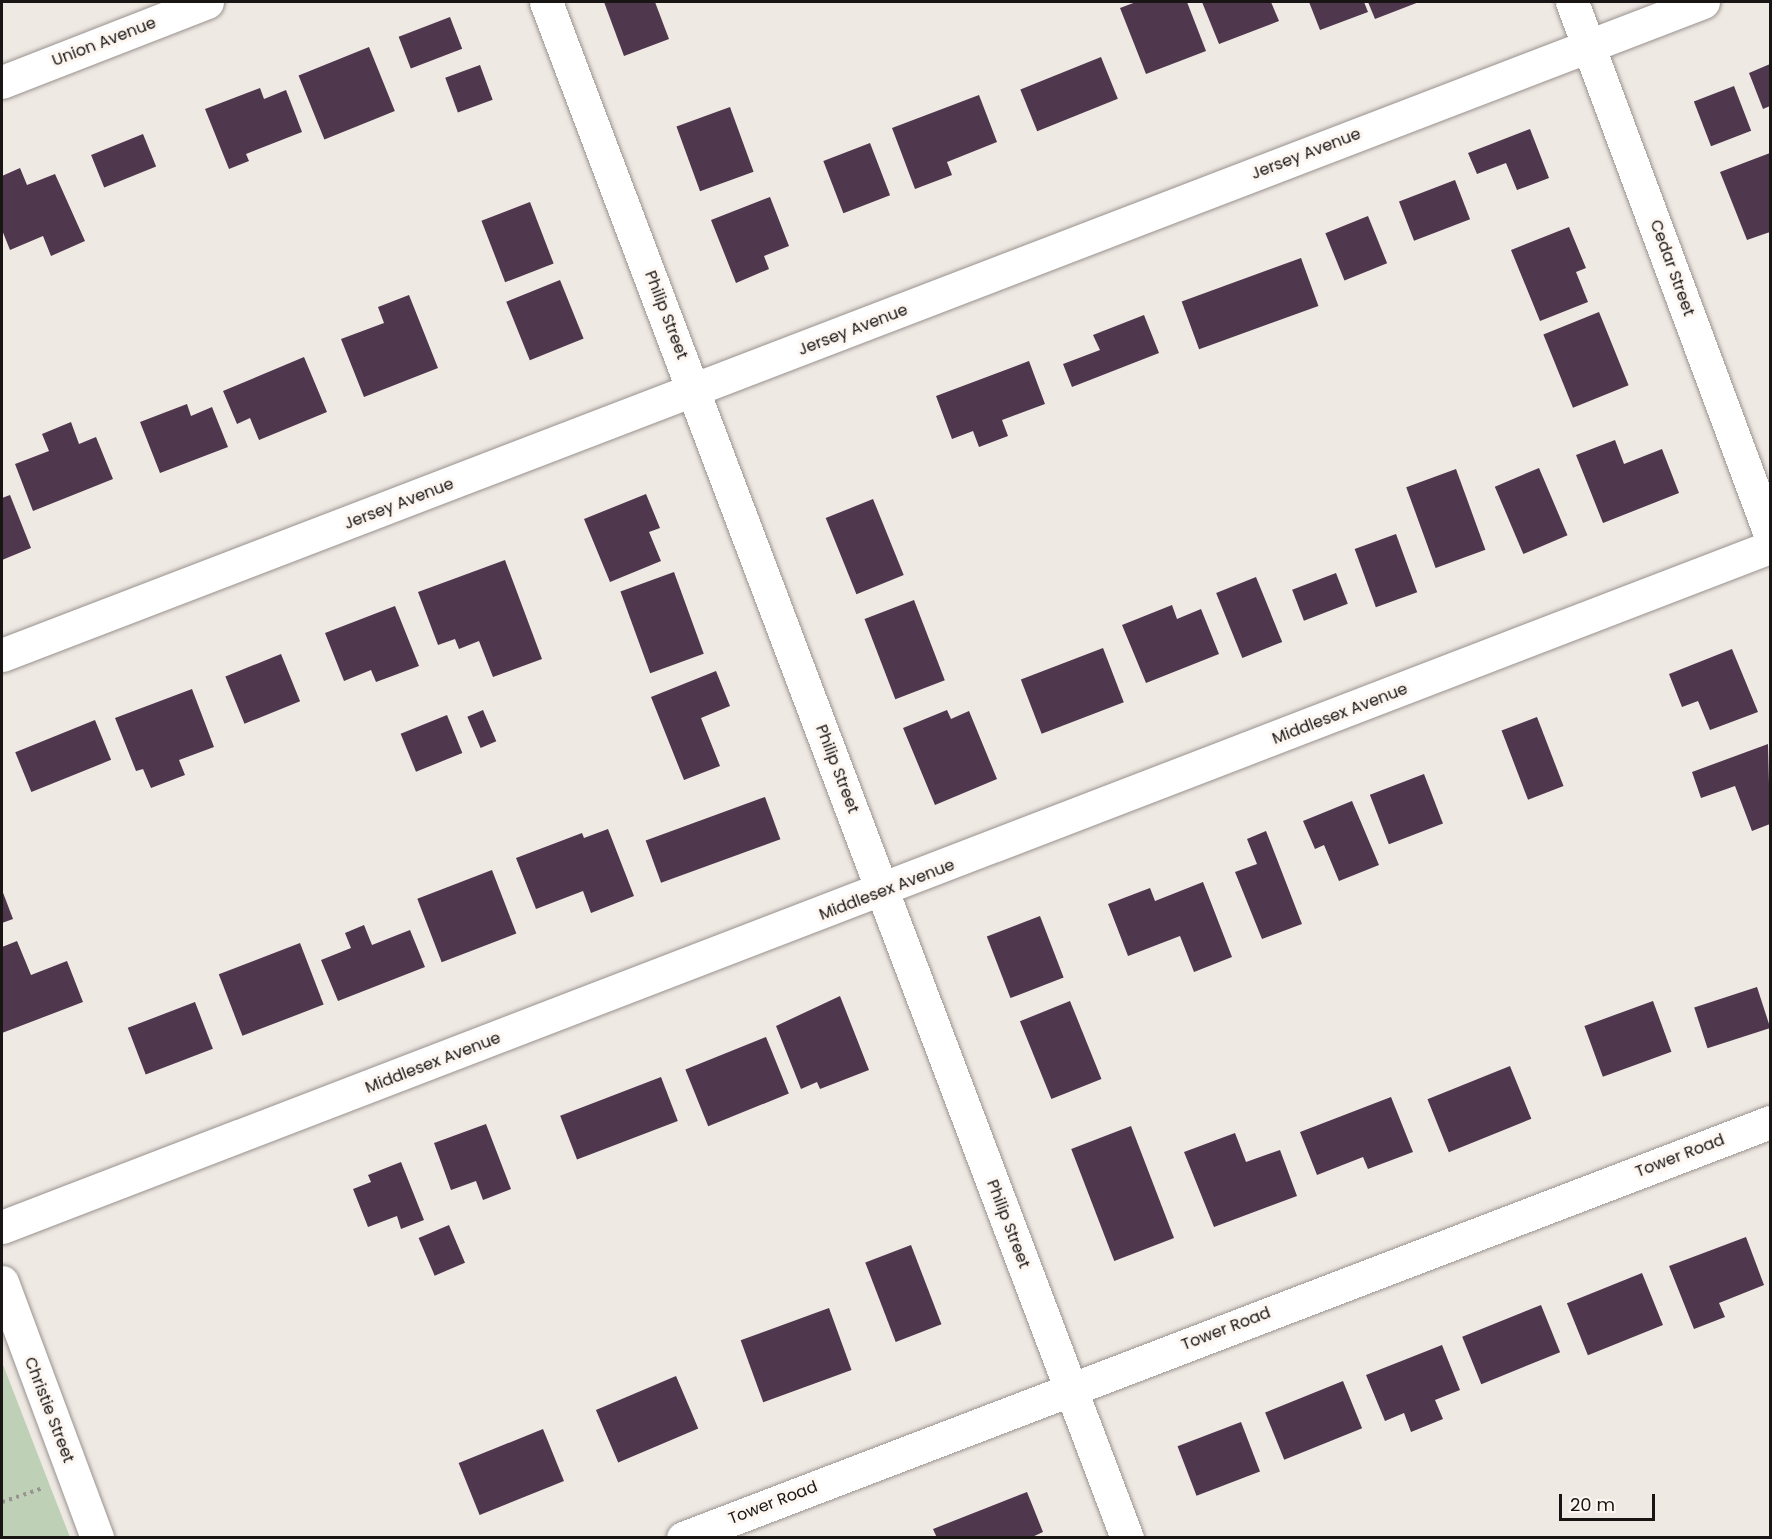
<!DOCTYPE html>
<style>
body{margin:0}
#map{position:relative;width:1772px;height:1539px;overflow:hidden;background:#efe9e4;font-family:Poppins,sans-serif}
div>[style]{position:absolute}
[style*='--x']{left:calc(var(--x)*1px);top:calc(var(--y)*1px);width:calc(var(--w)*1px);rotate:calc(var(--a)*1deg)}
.green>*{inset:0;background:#bed0b6}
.building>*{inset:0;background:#4f374e;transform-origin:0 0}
.path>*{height:4px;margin-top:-2px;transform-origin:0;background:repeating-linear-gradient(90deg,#999491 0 3px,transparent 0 7.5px)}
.roads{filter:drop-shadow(0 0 2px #99928e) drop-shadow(0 0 2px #99928e)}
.minor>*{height:33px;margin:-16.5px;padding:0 16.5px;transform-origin:16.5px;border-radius:16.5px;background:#fff}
span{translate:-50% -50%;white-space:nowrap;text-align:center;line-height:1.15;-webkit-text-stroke:6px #fdf6f1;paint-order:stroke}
.street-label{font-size:16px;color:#181514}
.frame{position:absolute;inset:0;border:3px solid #181514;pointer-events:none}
.scale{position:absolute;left:1559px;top:1494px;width:96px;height:27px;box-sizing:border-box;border:3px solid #181514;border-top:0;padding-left:8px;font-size:18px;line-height:21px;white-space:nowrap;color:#181514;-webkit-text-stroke:4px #fdf6f1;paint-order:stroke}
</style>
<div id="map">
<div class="green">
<div style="clip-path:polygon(2px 1362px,50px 1486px,70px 1537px,2px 1537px)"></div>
</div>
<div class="building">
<div style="clip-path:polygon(604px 2px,655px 2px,669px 39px,624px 56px)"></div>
<div style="clip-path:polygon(1136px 2px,1187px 2px,1206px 51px,1146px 74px,1120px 8px)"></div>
<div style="clip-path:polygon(1202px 2px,1271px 2px,1279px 21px,1219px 44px)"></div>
<div style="clip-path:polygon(1309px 2px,1364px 2px,1368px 12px,1320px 30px)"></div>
<div style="clip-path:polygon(1368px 2px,1419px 2px,1375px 19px)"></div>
<div style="left:450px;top:17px;width:34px;height:55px;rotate:69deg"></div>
<div style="left:369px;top:47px;width:69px;height:76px;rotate:68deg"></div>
<div style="left:1101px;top:57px;width:45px;height:87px;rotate:68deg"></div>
<div style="clip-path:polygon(1770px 64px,1770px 106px,1763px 109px,1749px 73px)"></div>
<div style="left:480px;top:65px;width:37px;height:37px;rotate:70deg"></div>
<div style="left:1734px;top:86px;width:48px;height:43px;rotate:69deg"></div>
<div style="clip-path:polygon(260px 88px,264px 99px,286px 90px,302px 132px,246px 154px,249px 161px,229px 169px,205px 109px)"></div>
<div style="clip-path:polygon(979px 95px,997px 142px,947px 162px,952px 175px,915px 189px,892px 128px)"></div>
<div style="left:730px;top:107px;width:69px;height:57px;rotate:70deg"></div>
<div style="clip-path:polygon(1530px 129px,1549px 178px,1517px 190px,1506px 163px,1477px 174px,1468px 153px)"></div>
<div style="left:143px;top:134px;width:35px;height:56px;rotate:68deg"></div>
<div style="left:870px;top:143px;width:56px;height:50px;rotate:69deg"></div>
<div style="clip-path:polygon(1770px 153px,1770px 232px,1747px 240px,1720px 172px)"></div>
<div style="clip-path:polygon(20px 168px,27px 185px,55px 174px,85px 241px,51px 256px,43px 236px,10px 250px,2px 230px,2px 176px)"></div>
<div style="left:1455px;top:180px;width:42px;height:60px;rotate:69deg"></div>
<div style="clip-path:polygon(770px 197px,789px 246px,764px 256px,769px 269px,736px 283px,711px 220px)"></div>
<div style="left:530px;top:202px;width:66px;height:52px;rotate:69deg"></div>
<div style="left:1368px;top:216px;width:51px;height:46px;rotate:68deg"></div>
<div style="clip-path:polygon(1569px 227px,1586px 268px,1576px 272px,1588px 302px,1540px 321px,1511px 250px)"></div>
<div style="left:1301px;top:258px;width:51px;height:127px;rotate:70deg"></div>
<div style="left:560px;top:280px;width:63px;height:58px;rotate:68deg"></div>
<div style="clip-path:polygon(409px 295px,438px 368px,364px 397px,341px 339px,384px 323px,378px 307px)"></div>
<div style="left:1599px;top:312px;width:79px;height:60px;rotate:68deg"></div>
<div style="clip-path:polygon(1144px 315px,1159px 353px,1072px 387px,1063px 364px,1100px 350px,1093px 335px)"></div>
<div style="clip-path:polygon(304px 357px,327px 412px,259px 440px,250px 418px,237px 424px,223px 391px)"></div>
<div style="clip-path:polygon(1029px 361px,1045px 404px,1002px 420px,1008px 436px,979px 447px,973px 431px,952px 439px,936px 396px)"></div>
<div style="clip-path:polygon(187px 404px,191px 416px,212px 407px,228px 447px,160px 473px,140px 422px)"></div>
<div style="clip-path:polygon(71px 422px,79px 444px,96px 437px,113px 479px,33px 511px,15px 464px,49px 451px,42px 434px)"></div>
<div style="clip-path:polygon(1615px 440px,1624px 464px,1662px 449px,1679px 493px,1603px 523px,1576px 455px)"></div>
<div style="left:1539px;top:468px;width:73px;height:48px;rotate:67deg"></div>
<div style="left:1456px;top:469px;width:86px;height:53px;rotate:70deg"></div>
<div style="clip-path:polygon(646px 494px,660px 528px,649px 532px,661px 561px,610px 582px,584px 519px)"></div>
<div style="clip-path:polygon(10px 495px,31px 548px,2px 560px,2px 498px)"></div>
<div style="left:873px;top:499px;width:82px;height:51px;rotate:68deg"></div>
<div style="left:1396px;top:534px;width:62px;height:44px;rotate:70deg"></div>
<div style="clip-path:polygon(505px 560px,542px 659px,493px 677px,479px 641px,459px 649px,455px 639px,438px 645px,418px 592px)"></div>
<div style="left:674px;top:572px;width:87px;height:57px;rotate:70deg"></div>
<div style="left:1336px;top:573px;width:33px;height:47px;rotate:69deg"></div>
<div style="left:1256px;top:577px;width:70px;height:43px;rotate:68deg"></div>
<div style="left:914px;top:600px;width:86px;height:53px;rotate:69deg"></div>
<div style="clip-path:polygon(1172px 605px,1177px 619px,1201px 609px,1219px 654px,1146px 683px,1122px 625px)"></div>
<div style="clip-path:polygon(395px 606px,419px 666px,376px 682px,371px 670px,344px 681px,325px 633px)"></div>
<div style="left:1103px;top:648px;width:58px;height:88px;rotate:69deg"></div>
<div style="clip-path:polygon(1732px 649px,1758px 712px,1710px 730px,1698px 701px,1682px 707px,1669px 674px)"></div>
<div style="left:281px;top:654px;width:51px;height:60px;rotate:68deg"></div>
<div style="clip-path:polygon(716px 671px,730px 706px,701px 718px,720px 766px,684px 780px,651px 697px)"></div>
<div style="clip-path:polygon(192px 689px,214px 747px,179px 760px,185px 775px,151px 788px,143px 769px,136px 771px,115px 718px)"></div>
<div style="left:483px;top:710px;width:34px;height:17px;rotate:67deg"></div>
<div style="clip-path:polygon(947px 710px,951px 719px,969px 711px,997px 779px,935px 805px,903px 728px)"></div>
<div style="left:447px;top:715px;width:41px;height:50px;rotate:68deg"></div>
<div style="left:1537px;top:717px;width:74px;height:38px;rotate:69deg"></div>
<div style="left:95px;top:720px;width:43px;height:86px;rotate:68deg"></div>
<div style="clip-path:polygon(1768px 744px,1770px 824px,1752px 831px,1735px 786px,1701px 798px,1692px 772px)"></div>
<div style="left:1424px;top:774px;width:53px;height:58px;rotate:69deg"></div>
<div style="left:765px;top:797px;width:45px;height:127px;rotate:70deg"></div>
<div style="clip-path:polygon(1352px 801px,1379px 865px,1339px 881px,1324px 845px,1315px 849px,1303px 821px)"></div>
<div style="clip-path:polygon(608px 829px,634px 896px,591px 913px,583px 891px,536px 909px,516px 858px,582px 833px,584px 838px)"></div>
<div style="clip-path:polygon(1266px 831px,1302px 924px,1262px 939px,1235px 872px,1257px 864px,1247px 839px)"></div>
<div style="left:492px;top:870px;width:68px;height:80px;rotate:69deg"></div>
<div style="clip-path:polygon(1203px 882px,1232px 957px,1194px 972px,1180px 936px,1128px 956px,1108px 904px,1150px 888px,1155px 901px)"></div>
<div style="clip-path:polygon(2px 890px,13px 919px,2px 923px)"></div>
<div style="left:1040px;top:916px;width:66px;height:57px;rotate:69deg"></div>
<div style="clip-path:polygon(364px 925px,372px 945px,410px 930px,425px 967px,338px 1001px,321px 960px,351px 948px,345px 933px)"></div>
<div style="clip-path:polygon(17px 941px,31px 975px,67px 961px,83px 1002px,2px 1033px,2px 947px)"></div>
<div style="left:300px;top:943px;width:66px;height:87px;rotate:69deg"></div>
<div style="left:1757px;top:987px;width:43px;height:66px;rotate:72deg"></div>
<div style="clip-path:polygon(840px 996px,869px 1070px,820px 1089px,817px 1082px,801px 1089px,776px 1026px)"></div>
<div style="left:1070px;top:1001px;width:84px;height:54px;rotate:68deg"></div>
<div style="left:1653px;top:1001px;width:54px;height:73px;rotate:70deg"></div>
<div style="left:195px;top:1002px;width:50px;height:72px;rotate:69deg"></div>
<div style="left:766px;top:1037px;width:61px;height:87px;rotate:68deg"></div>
<div style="left:1510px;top:1066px;width:57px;height:89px;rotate:68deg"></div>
<div style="left:661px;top:1077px;width:47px;height:108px;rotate:69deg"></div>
<div style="clip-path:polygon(1391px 1097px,1413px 1152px,1368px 1169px,1363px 1157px,1317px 1175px,1300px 1132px)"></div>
<div style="clip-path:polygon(486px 1124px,511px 1189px,483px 1200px,476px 1181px,451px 1190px,434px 1143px)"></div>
<div style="left:1131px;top:1126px;width:120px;height:64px;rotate:69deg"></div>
<div style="clip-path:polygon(1235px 1133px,1246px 1162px,1280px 1150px,1297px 1196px,1214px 1227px,1184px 1152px)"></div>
<div style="clip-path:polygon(401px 1162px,424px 1220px,401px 1229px,397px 1216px,368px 1227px,353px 1189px,371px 1182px,368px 1175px)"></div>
<div style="left:449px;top:1225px;width:41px;height:33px;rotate:67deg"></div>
<div style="clip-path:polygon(1746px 1237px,1764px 1285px,1719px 1303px,1725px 1317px,1694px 1329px,1669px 1266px)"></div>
<div style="left:911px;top:1245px;width:85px;height:49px;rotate:69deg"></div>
<div style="left:1642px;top:1273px;width:56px;height:81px;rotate:68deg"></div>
<div style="left:1541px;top:1305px;width:51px;height:85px;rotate:68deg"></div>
<div style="left:829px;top:1308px;width:66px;height:94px;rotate:70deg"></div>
<div style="clip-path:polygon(1442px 1345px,1460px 1390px,1435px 1400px,1443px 1419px,1411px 1432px,1404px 1413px,1385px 1421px,1366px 1375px)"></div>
<div style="left:676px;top:1376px;width:57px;height:87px;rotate:67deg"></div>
<div style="left:1343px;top:1381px;width:51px;height:84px;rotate:68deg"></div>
<div style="left:1241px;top:1422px;width:53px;height:68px;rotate:69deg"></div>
<div style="left:543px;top:1429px;width:56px;height:91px;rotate:68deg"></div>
<div style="clip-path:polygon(1027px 1492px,1043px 1532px,1030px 1538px,937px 1538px,933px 1529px)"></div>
</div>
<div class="path">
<div style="--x:2;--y:1502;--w:43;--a:-18.9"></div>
</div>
<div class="roads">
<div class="minor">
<div style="--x:546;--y:2;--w:1642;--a:69.28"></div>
<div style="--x:1572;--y:2;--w:568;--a:69.59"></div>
<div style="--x:2;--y:82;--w:220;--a:-21.3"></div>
<div style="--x:2;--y:655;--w:1822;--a:-21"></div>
<div style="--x:2;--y:1227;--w:1894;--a:-21.04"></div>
<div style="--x:2;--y:1282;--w:273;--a:69.6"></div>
<div style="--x:683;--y:1538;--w:1164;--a:-20.94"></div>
</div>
</div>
<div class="street-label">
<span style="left:104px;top:42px;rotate:-21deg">Union Avenue</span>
<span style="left:1306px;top:154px;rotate:-21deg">Jersey Avenue</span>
<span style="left:1672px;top:268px;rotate:70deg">Cedar Street</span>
<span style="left:666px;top:315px;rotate:69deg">Philip Street</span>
<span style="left:853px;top:330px;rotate:-21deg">Jersey Avenue</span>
<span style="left:399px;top:504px;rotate:-21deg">Jersey Avenue</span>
<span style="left:1340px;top:714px;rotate:-21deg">Middlesex Avenue</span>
<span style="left:837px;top:769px;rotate:69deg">Philip Street</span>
<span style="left:887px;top:890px;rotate:-21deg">Middlesex Avenue</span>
<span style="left:433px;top:1063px;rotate:-21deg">Middlesex Avenue</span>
<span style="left:1680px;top:1156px;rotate:-21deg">Tower Road</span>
<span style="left:1008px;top:1224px;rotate:69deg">Philip Street</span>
<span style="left:1226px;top:1329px;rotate:-21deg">Tower Road</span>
<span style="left:49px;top:1410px;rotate:69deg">Christie Street</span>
<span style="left:773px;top:1503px;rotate:-21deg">Tower Road</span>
</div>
<div class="frame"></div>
<div class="scale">20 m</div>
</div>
